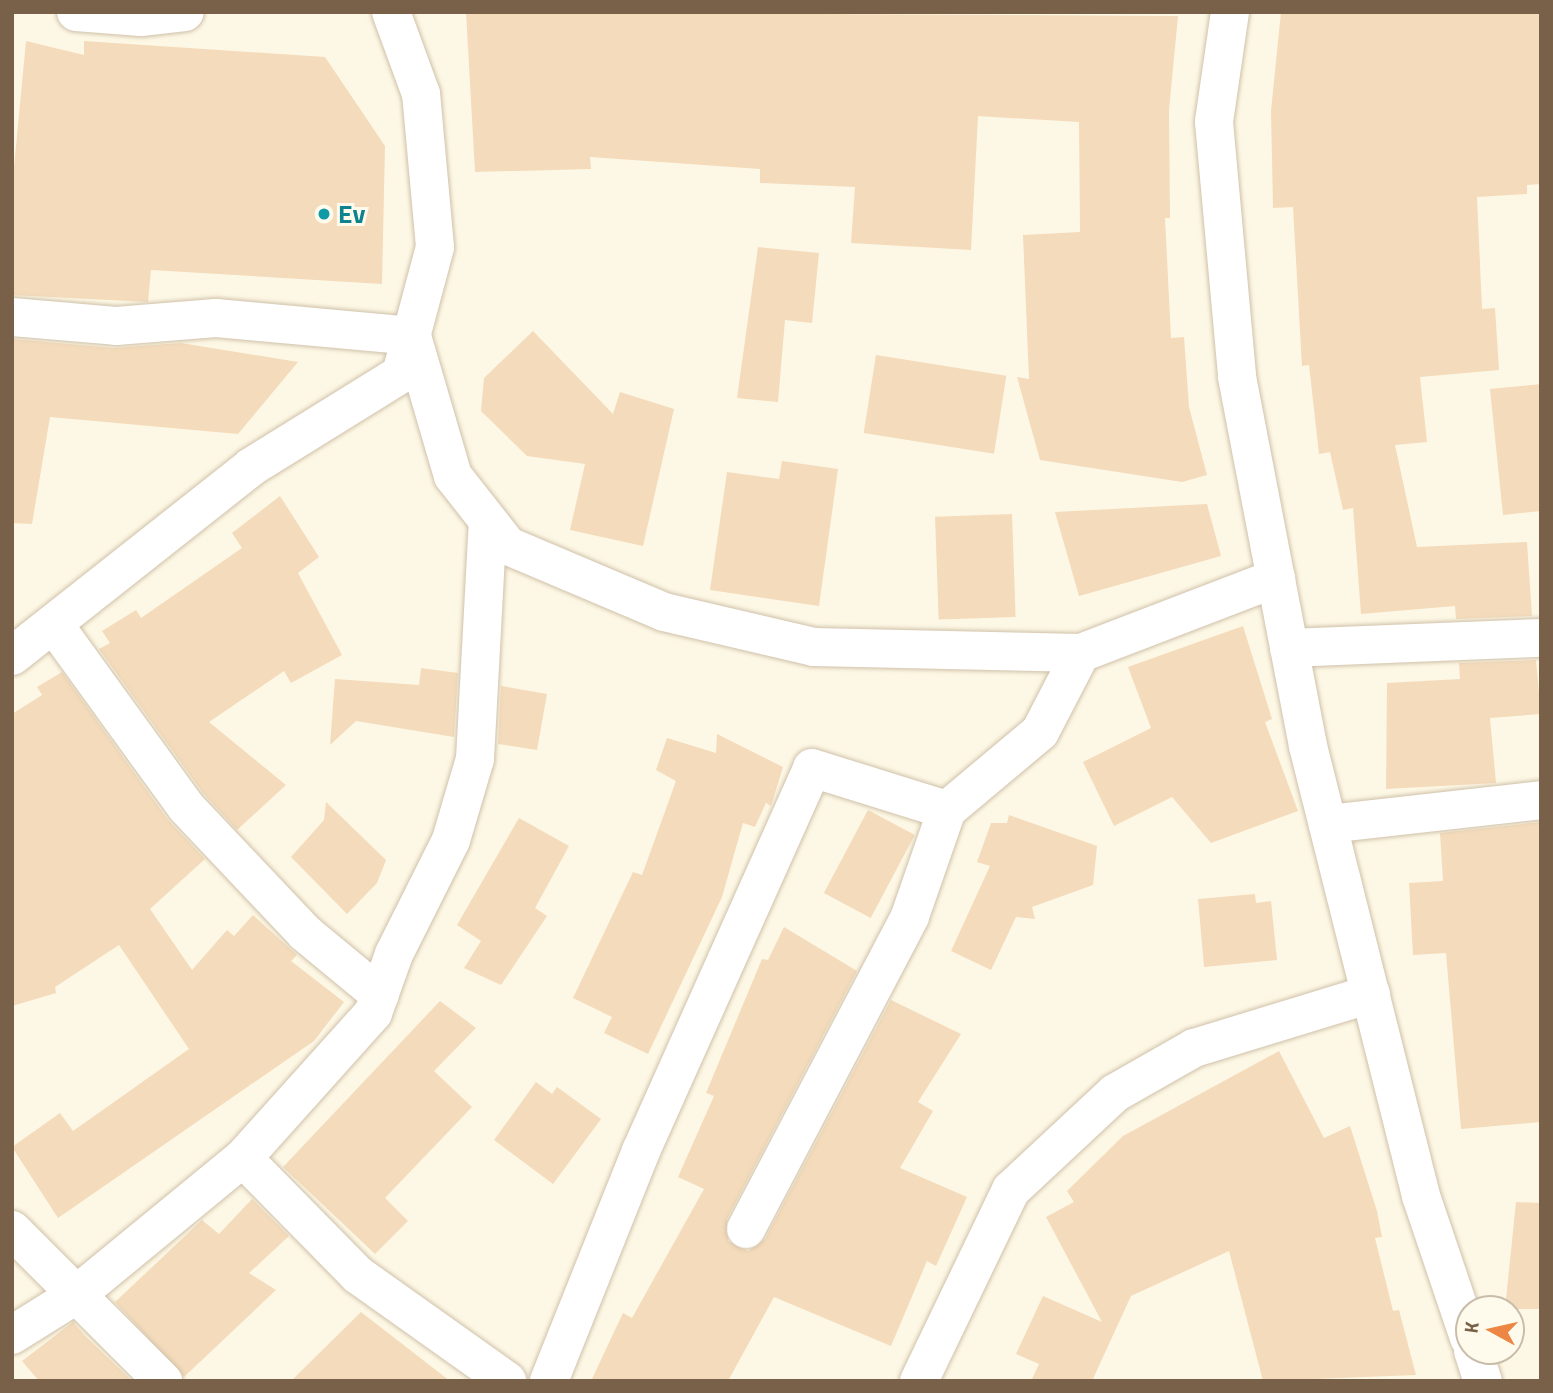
<!DOCTYPE html>
<style>
body{margin:0}
#map{position:relative;width:1553px;height:1393px;overflow:hidden;background:#fdf8e5;font-family:"Titillium Web",sans-serif}
div>[style]{position:absolute}
[style*='--x']{left:calc(var(--x)*1px);top:calc(var(--y)*1px);width:calc(var(--w)*1px);rotate:calc(var(--a)*1deg)}
.building>*{inset:0;background:#f4dbbb;transform-origin:0 0}
.roads{filter:drop-shadow(0 0 2px #d0c1aa) drop-shadow(0 0 2px #d0c1aa)}
.street>*{height:38px;margin:-19px;padding:0 19px;transform-origin:19px;border-radius:19px;background:#fff}
.secondary>*{height:38px;margin:-19px;padding:0 19px;transform-origin:19px;border-radius:19px;background:#fff}
.dots>*{width:19px;height:19px;translate:-50% -50%;box-sizing:border-box;border:4px solid #fffbec;border-radius:50%}
span{translate:-50% -50%;white-space:nowrap;text-align:center;line-height:1.15;-webkit-text-stroke:6px #fffbec;paint-order:stroke}
.culture-label{font-size:26px;color:#0d838f;font-weight:700}
.left{translate:0 -50%;text-align:left}
.frame{position:absolute;inset:0;border:14px solid #786148;pointer-events:none}
.north{position:absolute;left:1455px;top:1295px;width:70px;height:70px;box-sizing:border-box;background:#fffbec;border:2px solid #c9bdaa;border-radius:50%;rotate:278deg;font-size:19px;font-weight:700;line-height:28px;text-align:center;color:#786148}
.north::after{content:'';display:block;margin:auto;width:24px;height:32px;background:#ed8544;clip-path:polygon(50% 0,100% 100%,50% 72%,0 100%)}
</style>
<div id="map">
<div class="building">
<div style="clip-path:polygon(466px 12px,1178px 16px,1169px 110px,1170px 218px,1165px 218px,1171px 338px,1184px 337px,1189px 407px,1207px 475px,1182px 482px,1040px 460px,1017px 377px,1029px 379px,1023px 235px,1080px 232px,1079px 122px,978px 116px,971px 250px,851px 243px,855px 187px,760px 183px,760px 169px,590px 157px,591px 169px,475px 172px)"></div>
<div style="clip-path:polygon(1281px 12px,1541px 12px,1541px 184px,1527px 185px,1527px 194px,1477px 197px,1482px 309px,1495px 308px,1499px 370px,1420px 377px,1427px 442px,1395px 445px,1417px 547px,1527px 542px,1532px 616px,1456px 619px,1455px 606px,1361px 614px,1353px 508px,1343px 510px,1330px 452px,1319px 454px,1309px 365px,1302px 366px,1293px 207px,1273px 208px,1271px 111px)"></div>
<div style="clip-path:polygon(26px 41px,84px 55px,84px 41px,325px 57px,385px 146px,382px 284px,151px 270px,148px 302px,12px 295px,12px 188px)"></div>
<div style="clip-path:polygon(758px 247px,819px 253px,812px 323px,785px 320px,778px 402px,737px 398px)"></div>
<div style="clip-path:polygon(533px 331px,613px 414px,620px 392px,674px 409px,643px 546px,570px 530px,585px 464px,527px 456px,481px 411px,484px 378px)"></div>
<div style="clip-path:polygon(12px 339px,114px 348px,181px 343px,298px 362px,238px 434px,50px 417px,32px 524px,12px 523px)"></div>
<div style="left:876px;top:355px;width:132px;height:79px;rotate:9deg"></div>
<div style="clip-path:polygon(1541px 384px,1541px 511px,1503px 515px,1490px 389px)"></div>
<div style="clip-path:polygon(782px 461px,838px 469px,819px 606px,710px 590px,727px 472px,779px 479px)"></div>
<div style="clip-path:polygon(280px 496px,319px 557px,298px 573px,342px 655px,291px 683px,284px 671px,209px 722px,286px 785px,237px 830px,203px 793px,99px 649px,110px 643px,102px 631px,136px 610px,141px 618px,242px 548px,232px 533px)"></div>
<div style="clip-path:polygon(1207px 504px,1221px 556px,1079px 596px,1055px 512px)"></div>
<div style="left:1012px;top:514px;width:103px;height:77px;rotate:88deg"></div>
<div style="clip-path:polygon(1243px 626px,1272px 719px,1265px 722px,1298px 811px,1211px 843px,1172px 797px,1114px 826px,1083px 762px,1151px 728px,1128px 667px)"></div>
<div style="clip-path:polygon(1536px 660px,1541px 714px,1490px 718px,1496px 783px,1386px 789px,1387px 683px,1460px 679px,1459px 663px)"></div>
<div style="clip-path:polygon(421px 668px,458px 673px,454px 737px,356px 721px,330px 745px,335px 679px,419px 685px)"></div>
<div style="clip-path:polygon(62px 672px,168px 820px,205px 859px,150px 909px,192px 970px,227px 930px,234px 936px,253px 915px,297px 955px,291px 961px,344px 1002px,314px 1041px,58px 1218px,12px 1147px,60px 1113px,73px 1131px,189px 1049px,119px 945px,55px 987px,56px 993px,12px 1006px,12px 714px,42px 695px,37px 687px)"></div>
<div style="clip-path:polygon(501px 686px,547px 694px,537px 750px,498px 744px)"></div>
<div style="clip-path:polygon(717px 734px,783px 767px,771px 806px,766px 803px,755px 827px,743px 823px,722px 897px,648px 1054px,604px 1033px,612px 1017px,573px 998px,633px 872px,642px 875px,676px 781px,656px 770px,667px 738px,716px 753px)"></div>
<div style="clip-path:polygon(326px 802px,386px 860px,377px 883px,347px 914px,291px 857px,324px 820px)"></div>
<div style="left:868px;top:810px;width:53px;height:94px;rotate:28deg"></div>
<div style="clip-path:polygon(1009px 815px,1097px 846px,1093px 885px,1032px 907px,1035px 919px,1016px 917px,991px 970px,951px 951px,990px 866px,977px 862px,991px 823px,1007px 823px)"></div>
<div style="clip-path:polygon(519px 818px,569px 846px,535px 908px,547px 916px,501px 985px,464px 968px,481px 941px,457px 925px)"></div>
<div style="clip-path:polygon(1541px 822px,1541px 1122px,1461px 1129px,1446px 953px,1413px 955px,1409px 883px,1443px 881px,1440px 833px)"></div>
<div style="clip-path:polygon(1255px 894px,1256px 903px,1271px 901px,1277px 960px,1204px 967px,1198px 899px)"></div>
<div style="clip-path:polygon(784px 927px,857px 971px,727px 1219px,728px 1241px,748px 1251px,765px 1239px,891px 1000px,961px 1034px,918px 1102px,933px 1111px,900px 1168px,967px 1197px,936px 1266px,927px 1261px,891px 1346px,774px 1297px,728px 1381px,591px 1381px,623px 1313px,632px 1318px,704px 1189px,678px 1177px,714px 1096px,706px 1093px,762px 959px,768px 960px)"></div>
<div style="clip-path:polygon(440px 1001px,476px 1028px,434px 1071px,472px 1107px,385px 1198px,408px 1221px,375px 1254px,283px 1167px)"></div>
<div style="clip-path:polygon(1279px 1051px,1324px 1138px,1350px 1126px,1377px 1211px,1382px 1237px,1375px 1238px,1393px 1311px,1399px 1310px,1416px 1375px,1263px 1381px,1229px 1251px,1131px 1296px,1092px 1381px,1031px 1381px,1039px 1364px,1016px 1354px,1043px 1296px,1102px 1322px,1046px 1217px,1074px 1202px,1067px 1191px,1123px 1136px)"></div>
<div style="clip-path:polygon(536px 1082px,552px 1094px,557px 1087px,601px 1119px,553px 1184px,494px 1140px)"></div>
<div style="clip-path:polygon(252px 1199px,289px 1236px,249px 1273px,276px 1290px,184px 1377px,115px 1302px,202px 1220px,219px 1234px)"></div>
<div style="clip-path:polygon(1516px 1202px,1541px 1203px,1541px 1309px,1505px 1309px)"></div>
<div style="clip-path:polygon(361px 1312px,450px 1381px,291px 1381px)"></div>
<div style="clip-path:polygon(73px 1322px,84px 1335px,132px 1381px,39px 1381px,22px 1361px)"></div>
</div>
<div class="roads">
<div class="street">
<div style="--x:12;--y:317;--w:104;--a:4.9"></div>
<div style="--x:116;--y:326;--w:100;--a:-4.6"></div>
<div style="--x:216;--y:318;--w:197;--a:5.2"></div>
<div style="--x:412;--y:336;--w:146;--a:73.7"></div>
<div style="--x:453;--y:476;--w:89;--a:51.8"></div>
<div style="--x:508;--y:546;--w:169;--a:22.9"></div>
<div style="--x:664;--y:612;--w:154;--a:13.1"></div>
<div style="--x:814;--y:647;--w:267;--a:1.3"></div>
<div style="--x:1081;--y:653;--w:209;--a:-21"></div>
<div style="--x:55;--y:626;--w:223;--a:54.1"></div>
<div style="--x:186;--y:807;--w:173;--a:46.6"></div>
<div style="--x:305;--y:933;--w:97;--a:39.6"></div>
<div style="--x:1289;--y:648;--w:252;--a:-2.3"></div>
<div style="--x:1328;--y:824;--w:214;--a:-6.4"></div>
<div style="--x:243;--y:1158;--w:164;--a:45.5"></div>
<div style="--x:358;--y:1275;--w:183;--a:35.4"></div>
<div style="--x:746;--y:1229;--w:353;--a:-62.3"></div>
<div style="--x:910;--y:916;--w:112;--a:-70.8"></div>
<div style="--x:947;--y:810;--w:121;--a:-40"></div>
<div style="--x:1040;--y:732;--w:89;--a:-62.6"></div>
<div style="--x:12;--y:1230;--w:214;--a:45"></div>
<div style="--x:12;--y:1335;--w:75;--a:-32"></div>
<div style="--x:76;--y:1295;--w:216;--a:-39.4"></div>
<div style="--x:243;--y:1158;--w:195;--a:-48.1"></div>
<div style="--x:373;--y:1013;--w:63;--a:-70.4"></div>
<div style="--x:394;--y:954;--w:127;--a:-63.4"></div>
<div style="--x:451;--y:840;--w:84;--a:-73.5"></div>
<div style="--x:475;--y:759;--w:238;--a:-86.9"></div>
<div style="--x:549;--y:1381;--w:248;--a:-68.2"></div>
<div style="--x:641;--y:1151;--w:419;--a:-65.9"></div>
<div style="--x:812;--y:768;--w:141;--a:17.3"></div>
<div style="--x:919;--y:1381;--w:212;--a:-64.3"></div>
<div style="--x:1011;--y:1190;--w:142;--a:-43"></div>
<div style="--x:1115;--y:1093;--w:91;--a:-29.7"></div>
<div style="--x:1194;--y:1048;--w:185;--a:-17"></div>
</div>
<div class="secondary">
<div style="--x:76;--y:12;--w:65;--a:4.4"></div>
<div style="--x:141;--y:17;--w:44;--a:-6.5"></div>
<div style="--x:1230;--y:12;--w:111;--a:98.3"></div>
<div style="--x:1214;--y:122;--w:256;--a:84.8"></div>
<div style="--x:1237;--y:377;--w:376;--a:79.1"></div>
<div style="--x:1308;--y:746;--w:464;--a:75.9"></div>
<div style="--x:1421;--y:1196;--w:150;--a:71.3"></div>
<div style="--x:12;--y:656;--w:305;--a:-38.3"></div>
<div style="--x:251;--y:467;--w:176;--a:-31.8"></div>
<div style="--x:401;--y:374;--w:131;--a:-75"></div>
<div style="--x:435;--y:247;--w:154;--a:-95.2"></div>
<div style="--x:421;--y:94;--w:87;--a:-110.1"></div>
<div style="--x:1473;--y:1351;--w:32;--a:72"></div>
</div>
</div>
<div class="dots">
<div style="left:324px;top:214px;background:#0f9aa8"></div>
</div>
<div class="culture-label">
<span class="left" style="left:338px;top:214px">Ev</span>
</div>
<div class="frame"></div>
<div class="north">K</div>
</div>
